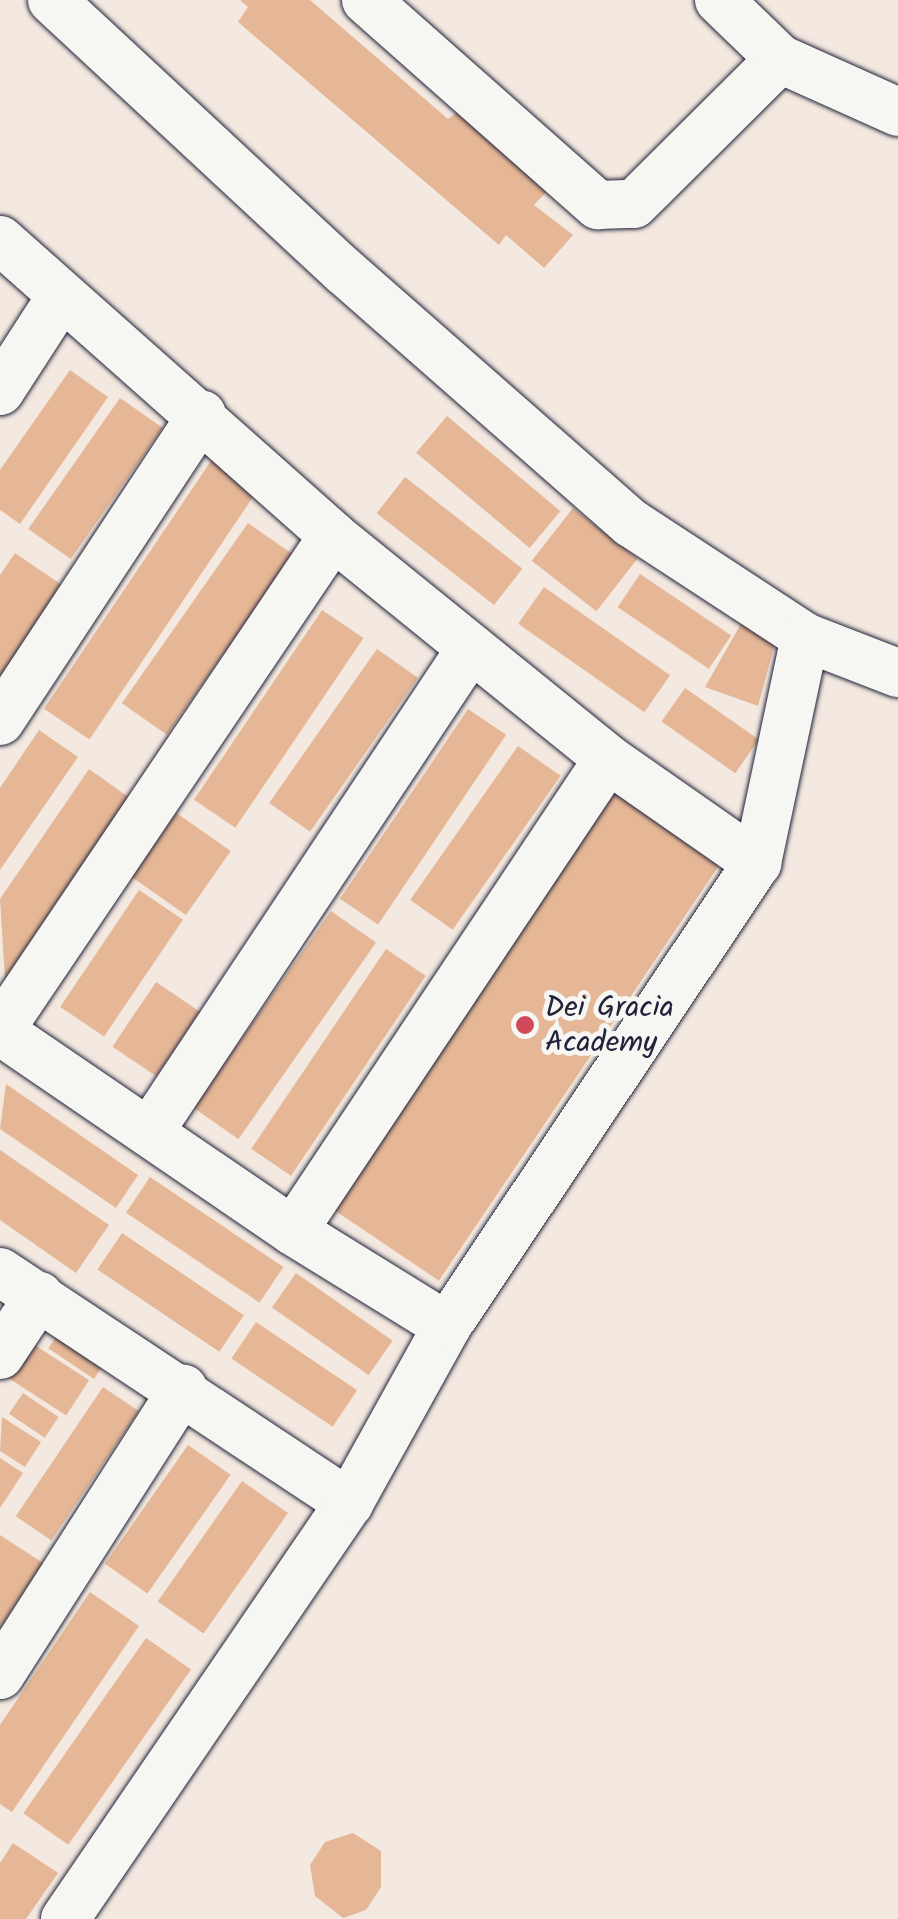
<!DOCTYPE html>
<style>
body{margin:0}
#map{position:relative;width:898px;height:1919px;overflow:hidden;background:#f3e9e0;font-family:Kalam,sans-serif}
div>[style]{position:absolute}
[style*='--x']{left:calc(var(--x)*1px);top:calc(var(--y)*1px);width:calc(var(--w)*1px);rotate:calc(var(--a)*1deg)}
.building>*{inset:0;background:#e5b796;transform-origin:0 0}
.roads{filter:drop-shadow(0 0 2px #22223b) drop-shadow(0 0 2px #22223b)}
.minor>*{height:48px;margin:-24px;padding:0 24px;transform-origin:24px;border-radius:24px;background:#f6f6f2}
.dots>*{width:28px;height:28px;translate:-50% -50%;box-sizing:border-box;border:5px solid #f6f6f2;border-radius:50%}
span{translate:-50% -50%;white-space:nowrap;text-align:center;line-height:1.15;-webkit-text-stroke:10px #f6f6f2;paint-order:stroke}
.poi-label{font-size:30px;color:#22223b}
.left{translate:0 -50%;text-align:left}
</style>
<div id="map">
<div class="building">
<div style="clip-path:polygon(240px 0,310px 0,448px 119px,462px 108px,547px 191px,534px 205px,573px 235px,544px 268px,506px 235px,499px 245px,238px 22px,248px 7px)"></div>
<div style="clip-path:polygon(70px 370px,108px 397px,20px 524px,0 510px,0 470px)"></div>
<div style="left:120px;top:398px;width:52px;height:160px;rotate:35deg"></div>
<div style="left:447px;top:416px;width:148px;height:48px;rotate:40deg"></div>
<div style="left:215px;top:455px;width:55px;height:306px;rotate:34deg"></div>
<div style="left:405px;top:477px;width:149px;height:46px;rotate:38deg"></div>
<div style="left:573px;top:508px;width:82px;height:67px;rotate:38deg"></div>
<div style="left:248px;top:523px;width:55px;height:220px;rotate:35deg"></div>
<div style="clip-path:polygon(15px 553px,62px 585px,0 676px,0 575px)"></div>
<div style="left:640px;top:574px;width:110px;height:40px;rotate:34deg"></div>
<div style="left:544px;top:587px;width:154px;height:45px;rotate:35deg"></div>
<div style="left:322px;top:610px;width:50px;height:229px;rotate:34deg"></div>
<div style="clip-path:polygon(746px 615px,779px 629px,758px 706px,705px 687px)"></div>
<div style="left:377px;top:649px;width:50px;height:188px;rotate:35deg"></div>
<div style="left:685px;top:688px;width:90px;height:41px;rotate:35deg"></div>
<div style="left:468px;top:709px;width:46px;height:229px;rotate:34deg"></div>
<div style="clip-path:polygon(39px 730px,78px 757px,0 870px,0 788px)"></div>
<div style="left:518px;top:746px;width:52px;height:188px;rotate:35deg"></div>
<div style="clip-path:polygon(89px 769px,130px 798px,5px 979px,0 899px)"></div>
<div style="left:615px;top:771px;width:139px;height:521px;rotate:34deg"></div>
<div style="left:175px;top:812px;width:68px;height:78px;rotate:35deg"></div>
<div style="left:139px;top:890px;width:53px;height:141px;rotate:34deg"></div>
<div style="left:331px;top:911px;width:55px;height:240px;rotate:35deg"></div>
<div style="left:386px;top:949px;width:48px;height:241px;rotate:34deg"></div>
<div style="left:156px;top:982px;width:53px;height:78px;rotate:34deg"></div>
<div style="clip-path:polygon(6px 1084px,138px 1175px,116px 1208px,0 1129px)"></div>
<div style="clip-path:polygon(0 1150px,109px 1225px,76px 1273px,0 1220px)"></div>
<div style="left:150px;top:1177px;width:161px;height:43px;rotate:34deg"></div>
<div style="left:122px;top:1233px;width:147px;height:44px;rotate:34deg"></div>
<div style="left:296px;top:1273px;width:118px;height:42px;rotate:35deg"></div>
<div style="left:256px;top:1322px;width:122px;height:44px;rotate:34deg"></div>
<div style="left:64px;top:1325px;width:55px;height:28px;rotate:34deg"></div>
<div style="left:27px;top:1340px;width:74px;height:42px;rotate:33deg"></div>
<div style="left:103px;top:1387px;width:43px;height:156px;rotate:34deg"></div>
<div style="left:23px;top:1393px;width:43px;height:25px;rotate:34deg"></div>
<div style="clip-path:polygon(2px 1417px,41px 1442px,25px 1467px,0 1451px)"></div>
<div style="left:188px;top:1445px;width:52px;height:145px;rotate:35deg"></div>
<div style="clip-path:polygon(0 1458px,23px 1473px,0 1508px)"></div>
<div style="left:242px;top:1481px;width:56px;height:147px;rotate:35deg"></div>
<div style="clip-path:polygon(0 1535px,43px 1563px,0 1628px)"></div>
<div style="clip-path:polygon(90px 1592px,139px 1626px,12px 1812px,0 1804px,0 1725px)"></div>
<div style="left:146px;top:1638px;width:55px;height:214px;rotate:35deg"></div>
<div style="clip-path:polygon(353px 1833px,381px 1851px,381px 1887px,366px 1910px,343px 1918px,315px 1896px,310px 1865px,325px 1842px)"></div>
<div style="clip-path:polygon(13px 1843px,58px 1873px,26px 1919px,0 1919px,0 1863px)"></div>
</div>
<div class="roads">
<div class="minor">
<div style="--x:52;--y:0;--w:398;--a:42.9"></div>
<div style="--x:344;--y:271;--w:382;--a:41.3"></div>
<div style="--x:631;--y:523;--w:208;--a:33.2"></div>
<div style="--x:805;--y:637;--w:100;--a:21.2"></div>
<div style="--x:366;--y:0;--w:310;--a:41.5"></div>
<div style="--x:598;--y:205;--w:36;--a:-2"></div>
<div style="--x:634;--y:204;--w:206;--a:-44.8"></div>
<div style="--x:719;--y:0;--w:85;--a:44"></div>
<div style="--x:780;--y:59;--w:129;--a:24.2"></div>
<div style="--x:0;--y:240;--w:446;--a:41.6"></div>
<div style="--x:333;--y:536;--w:354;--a:39"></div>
<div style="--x:608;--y:759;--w:182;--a:34.9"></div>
<div style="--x:0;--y:391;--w:114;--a:-57.1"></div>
<div style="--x:0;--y:721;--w:367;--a:-56.6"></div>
<div style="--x:0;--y:1030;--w:596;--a:-56.02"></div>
<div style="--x:0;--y:1031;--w:355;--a:34.3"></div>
<div style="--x:293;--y:1231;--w:181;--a:31.7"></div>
<div style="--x:150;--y:1131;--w:580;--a:-56.39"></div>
<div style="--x:293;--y:1231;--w:567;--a:-56.28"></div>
<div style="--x:0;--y:1272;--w:419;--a:33.5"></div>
<div style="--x:0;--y:1355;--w:71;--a:-56.5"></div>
<div style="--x:0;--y:1675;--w:340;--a:-57.4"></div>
<div style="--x:65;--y:1919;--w:504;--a:-55.68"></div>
<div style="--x:349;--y:1503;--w:202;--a:-61"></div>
<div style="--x:447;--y:1326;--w:557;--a:-56.2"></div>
<div style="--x:757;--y:863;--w:231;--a:-78"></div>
</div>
</div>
<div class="dots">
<div style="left:525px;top:1025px;background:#d1495b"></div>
</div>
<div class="poi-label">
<span class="left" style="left:545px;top:1025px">Dei Gracia<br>Academy</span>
</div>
</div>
